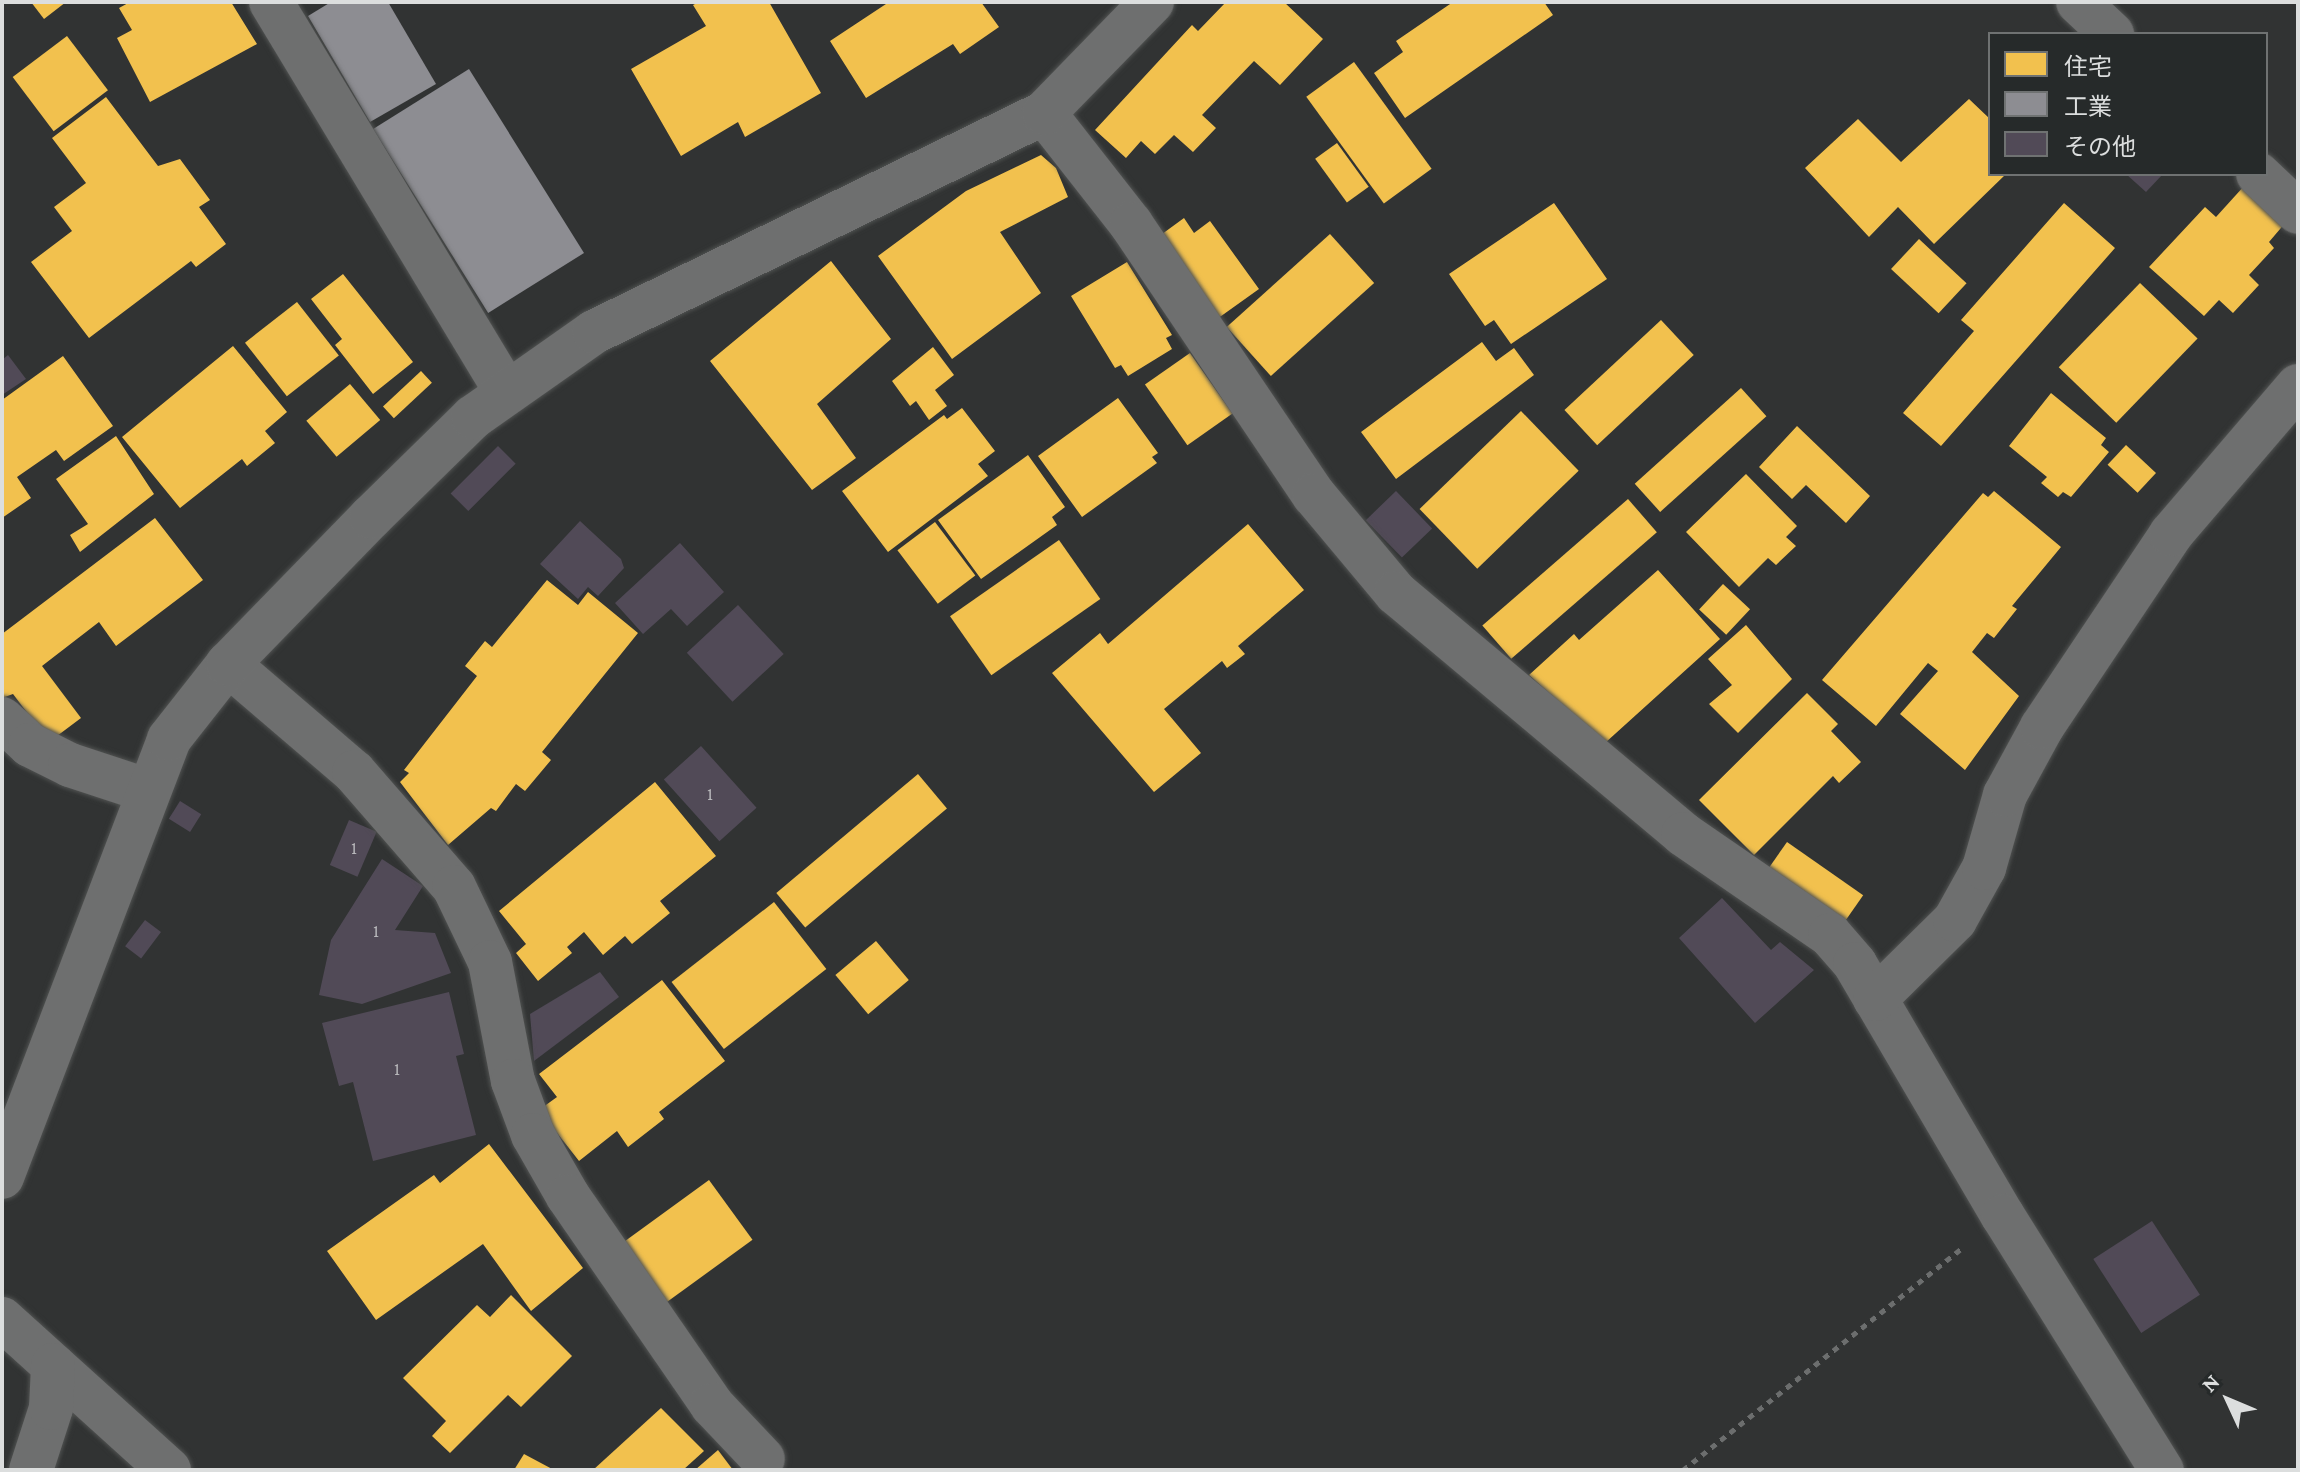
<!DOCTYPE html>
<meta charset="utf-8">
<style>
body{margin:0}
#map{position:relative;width:2300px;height:1472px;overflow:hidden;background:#313333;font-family:"Crimson Pro","Noto Sans JP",serif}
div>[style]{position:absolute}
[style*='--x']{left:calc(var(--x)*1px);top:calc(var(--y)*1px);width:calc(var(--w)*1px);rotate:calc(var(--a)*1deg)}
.homes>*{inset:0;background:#f2c14e;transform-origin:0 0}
.industry>*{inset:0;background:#8d8d92;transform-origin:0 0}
.building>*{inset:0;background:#514a57;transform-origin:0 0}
.path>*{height:5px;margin-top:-2.5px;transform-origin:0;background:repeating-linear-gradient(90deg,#6c6e6e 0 6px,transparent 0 12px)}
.roads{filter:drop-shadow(0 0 2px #505251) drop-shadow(0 0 2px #505251)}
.minor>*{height:44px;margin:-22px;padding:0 22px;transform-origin:22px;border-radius:22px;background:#6e6f6f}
span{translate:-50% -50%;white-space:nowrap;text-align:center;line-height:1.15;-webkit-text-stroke:8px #262a2a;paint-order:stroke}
.number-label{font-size:18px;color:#b9b9bc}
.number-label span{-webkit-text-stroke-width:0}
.frame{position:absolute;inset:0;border:4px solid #dcdede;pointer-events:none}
.legend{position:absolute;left:1988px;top:32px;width:280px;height:144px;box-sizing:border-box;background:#262a2a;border:2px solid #6f7272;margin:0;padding:10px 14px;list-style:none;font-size:24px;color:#dcdede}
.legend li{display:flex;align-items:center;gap:16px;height:40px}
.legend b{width:40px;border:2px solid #6f7272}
.north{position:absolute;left:2188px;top:1360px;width:80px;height:80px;-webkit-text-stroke:6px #262a2a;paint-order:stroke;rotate:314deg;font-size:22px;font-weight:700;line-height:32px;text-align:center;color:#dcdede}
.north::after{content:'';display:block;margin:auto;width:28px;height:36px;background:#dcdede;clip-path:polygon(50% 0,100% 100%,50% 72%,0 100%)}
</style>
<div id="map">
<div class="homes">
<div style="clip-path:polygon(31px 2px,66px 2px,44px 19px)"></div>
<div style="clip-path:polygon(130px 2px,231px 2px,257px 44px,150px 102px,117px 38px,132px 30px,119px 8px)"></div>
<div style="clip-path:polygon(699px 2px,769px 2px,821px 93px,745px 137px,738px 122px,681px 156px,631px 69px,706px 26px,693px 5px)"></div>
<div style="clip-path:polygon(889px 2px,981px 2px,999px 27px,960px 54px,953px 44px,866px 98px,830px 41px)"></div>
<div style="clip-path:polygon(1226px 2px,1284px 2px,1323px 39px,1280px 85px,1254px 61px,1202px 115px,1216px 128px,1193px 152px,1174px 135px,1155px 154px,1141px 141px,1126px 158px,1095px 130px,1192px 25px,1198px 31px)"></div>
<div style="clip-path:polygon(1453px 2px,1544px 2px,1553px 15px,1405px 118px,1374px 73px,1403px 52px,1396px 41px)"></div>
<div style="left:67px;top:36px;width:68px;height:68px;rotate:53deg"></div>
<div style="left:1354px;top:62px;width:132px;height:59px;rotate:54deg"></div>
<div style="clip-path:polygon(106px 97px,158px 166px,180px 159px,210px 200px,199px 207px,226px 244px,196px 267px,191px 261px,89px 338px,31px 262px,72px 231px,54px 207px,86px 183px,52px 138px)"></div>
<div style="clip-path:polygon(1969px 99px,1990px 119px,1990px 174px,2006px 174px,1934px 244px,1898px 207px,1869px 237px,1805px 168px,1858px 119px,1901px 162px)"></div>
<div style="left:1337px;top:143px;width:54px;height:27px;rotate:54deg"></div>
<div style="clip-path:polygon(1041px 155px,1056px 168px,1068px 197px,1000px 232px,1041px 293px,952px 359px,878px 256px,966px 191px)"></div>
<div style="clip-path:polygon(2245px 185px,2286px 222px,2269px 242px,2274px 248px,2249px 275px,2259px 285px,2233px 313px,2219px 300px,2204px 316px,2149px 267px,2205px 207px,2216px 217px)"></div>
<div style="clip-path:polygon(1554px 203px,1607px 279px,1511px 344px,1494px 320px,1485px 326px,1449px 274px)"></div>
<div style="clip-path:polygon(2064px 203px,2115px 248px,1941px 446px,1903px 413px,1974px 331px,1961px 320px)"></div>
<div style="clip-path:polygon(1184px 218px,1194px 233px,1210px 221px,1259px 289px,1217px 319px,1158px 237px)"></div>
<div style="left:1330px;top:234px;width:66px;height:139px;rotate:48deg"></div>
<div style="left:1919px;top:239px;width:65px;height:41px;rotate:43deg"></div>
<div style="clip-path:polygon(831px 261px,891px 339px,817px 404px,856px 458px,812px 490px,710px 361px)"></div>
<div style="clip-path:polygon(1127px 262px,1172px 335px,1166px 338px,1172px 349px,1128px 376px,1121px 365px,1115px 368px,1071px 296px)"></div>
<div style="clip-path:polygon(343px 274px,413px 362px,373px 394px,335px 345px,342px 339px,311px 299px)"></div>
<div style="left:2140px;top:283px;width:80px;height:117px;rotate:44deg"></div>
<div style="left:297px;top:302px;width:68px;height:66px;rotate:52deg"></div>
<div style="left:1661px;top:320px;width:48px;height:132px;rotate:47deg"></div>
<div style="clip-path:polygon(1482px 342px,1496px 361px,1514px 348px,1534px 375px,1396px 479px,1361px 432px)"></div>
<div style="clip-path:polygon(233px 346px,287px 412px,265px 431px,275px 443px,247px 466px,242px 459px,180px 508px,122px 437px)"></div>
<div style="clip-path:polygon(933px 347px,954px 375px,935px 390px,947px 406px,929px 420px,916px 401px,910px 406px,892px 381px)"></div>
<div style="left:1190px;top:353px;width:74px;height:55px;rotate:55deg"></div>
<div style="clip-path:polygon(63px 356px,113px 426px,64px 461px,56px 450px,17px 477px,31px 498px,2px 518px,2px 400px)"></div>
<div style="left:421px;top:371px;width:16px;height:52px;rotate:47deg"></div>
<div style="left:350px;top:384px;width:47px;height:57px;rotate:50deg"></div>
<div style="left:1741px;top:388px;width:38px;height:143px;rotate:48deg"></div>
<div style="clip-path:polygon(2051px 393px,2106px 438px,2101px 445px,2109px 452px,2071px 497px,2063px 492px,2058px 497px,2041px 483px,2047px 477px,2009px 446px)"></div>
<div style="clip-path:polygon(1118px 398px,1158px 453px,1152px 457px,1157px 463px,1082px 517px,1038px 456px)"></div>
<div style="clip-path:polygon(962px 408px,995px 451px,978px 464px,988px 476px,888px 552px,842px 491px,944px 415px,947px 419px)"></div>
<div style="left:1521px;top:411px;width:83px;height:141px;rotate:46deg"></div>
<div style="clip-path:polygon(1797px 426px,1870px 496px,1846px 523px,1806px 485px,1792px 499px,1759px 467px)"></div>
<div style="clip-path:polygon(116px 436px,154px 494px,80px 552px,70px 535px,88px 524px,56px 479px)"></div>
<div style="left:2126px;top:445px;width:41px;height:27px;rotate:43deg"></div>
<div style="clip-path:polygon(1028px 455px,1065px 507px,1052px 517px,1057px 525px,981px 579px,938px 520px)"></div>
<div style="clip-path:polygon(1746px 474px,1797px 526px,1786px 537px,1796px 546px,1776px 565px,1768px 558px,1739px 587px,1686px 532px)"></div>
<div style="clip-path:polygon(1994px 491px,2061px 547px,2012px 606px,2017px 609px,1994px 638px,1987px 633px,1972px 652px,2019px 696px,1965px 770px,1900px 714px,1938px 671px,1928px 663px,1876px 726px,1822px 680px,1983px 493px,1988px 497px)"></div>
<div style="left:1628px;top:499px;width:44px;height:193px;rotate:49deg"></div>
<div style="clip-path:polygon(155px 518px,203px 580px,116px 646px,99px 622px,42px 666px,81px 718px,49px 742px,13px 694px,2px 698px,2px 634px)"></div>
<div style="left:935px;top:522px;width:67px;height:47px;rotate:53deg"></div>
<div style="clip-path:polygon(1248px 524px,1304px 590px,1238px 646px,1245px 654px,1227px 668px,1222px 661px,1164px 709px,1201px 753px,1154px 792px,1052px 673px,1100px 633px,1108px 644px)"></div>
<div style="left:1059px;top:540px;width:72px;height:133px;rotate:55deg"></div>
<div style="clip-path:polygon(1658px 570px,1720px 639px,1605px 743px,1529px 675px,1574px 634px,1579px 640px)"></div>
<div style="clip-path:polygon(547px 580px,578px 605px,588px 592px,638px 633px,542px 752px,551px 760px,525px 791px,516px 784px,496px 811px,491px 808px,448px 845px,400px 782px,409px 773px,404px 770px,477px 676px,465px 666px,485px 641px,492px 647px)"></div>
<div style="left:1723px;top:584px;width:37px;height:35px;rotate:43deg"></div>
<div style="clip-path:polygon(1746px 625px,1792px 679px,1738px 733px,1709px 704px,1732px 685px,1708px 659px)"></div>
<div style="clip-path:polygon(1807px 693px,1838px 724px,1831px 731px,1861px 762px,1839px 783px,1833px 776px,1754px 855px,1699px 800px)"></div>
<div style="left:918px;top:774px;width:45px;height:185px;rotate:50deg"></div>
<div style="clip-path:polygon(655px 782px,716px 856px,660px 901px,670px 913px,632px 944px,625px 936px,603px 955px,584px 932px,567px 947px,572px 953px,538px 981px,516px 953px,526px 944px,499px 911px)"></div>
<div style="left:1787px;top:842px;width:93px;height:32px;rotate:35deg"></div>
<div style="left:774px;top:902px;width:85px;height:130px;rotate:52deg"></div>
<div style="left:876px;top:941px;width:51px;height:53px;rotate:50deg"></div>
<div style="clip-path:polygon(662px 980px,725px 1061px,659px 1112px,664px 1119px,628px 1147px,617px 1131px,579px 1161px,539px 1110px,557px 1097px,539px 1074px)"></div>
<div style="clip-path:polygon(489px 1144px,583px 1268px,531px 1311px,483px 1244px,376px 1320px,327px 1251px,434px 1175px,440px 1183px)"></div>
<div style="left:709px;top:1180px;width:74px;height:110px;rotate:54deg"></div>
<div style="clip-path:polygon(511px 1295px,572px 1356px,521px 1407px,508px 1395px,450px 1453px,432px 1436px,446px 1421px,403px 1378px,477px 1305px,490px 1317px)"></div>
<div style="clip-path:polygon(661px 1408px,704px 1451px,683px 1470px,593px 1470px)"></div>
<div style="clip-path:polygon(718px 1450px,733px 1470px,695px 1470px)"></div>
<div style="clip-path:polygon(524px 1454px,554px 1470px,514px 1470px)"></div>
</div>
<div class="industry">
<div style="clip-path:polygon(331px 2px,388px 2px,436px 84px,370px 122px,308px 16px)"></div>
<div style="left:469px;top:69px;width:217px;height:113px;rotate:58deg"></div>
</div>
<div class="building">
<div style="clip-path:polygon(2126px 174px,2163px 174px,2146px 192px)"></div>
<div style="clip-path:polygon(8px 355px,26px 379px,2px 395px,2px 360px)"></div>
<div style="left:498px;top:446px;width:25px;height:67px;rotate:45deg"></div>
<div style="left:1396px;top:491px;width:52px;height:42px;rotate:46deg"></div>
<div style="clip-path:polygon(580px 521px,621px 559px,624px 568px,598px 596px,588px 587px,578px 599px,540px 564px)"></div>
<div style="clip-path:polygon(680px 543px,724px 592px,687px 626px,671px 609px,643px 634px,615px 603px)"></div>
<div style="left:738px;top:605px;width:67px;height:70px;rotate:47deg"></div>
<div style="left:701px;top:746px;width:83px;height:50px;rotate:48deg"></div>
<div style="left:180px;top:801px;width:25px;height:21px;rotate:32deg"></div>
<div style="left:349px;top:820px;width:30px;height:49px;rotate:23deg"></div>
<div style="clip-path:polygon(382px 859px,423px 886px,395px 930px,435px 933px,451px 973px,362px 1004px,319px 995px,331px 940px)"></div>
<div style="clip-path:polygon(1722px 898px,1771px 950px,1780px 942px,1814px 970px,1755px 1023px,1679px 938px)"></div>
<div style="left:145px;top:920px;width:20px;height:33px;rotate:37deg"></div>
<div style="clip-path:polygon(600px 972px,619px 997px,534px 1061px,530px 1014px)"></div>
<div style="clip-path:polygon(449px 992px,464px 1054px,456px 1056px,476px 1135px,373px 1161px,353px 1082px,339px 1086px,322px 1023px)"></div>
<div style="left:2152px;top:1221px;width:88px;height:70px;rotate:57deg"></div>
</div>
<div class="path">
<div style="--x:1683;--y:1470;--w:355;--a:-38.5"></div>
</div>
<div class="roads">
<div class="minor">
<div style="--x:271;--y:2;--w:455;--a:58.9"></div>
<div style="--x:2078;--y:2;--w:47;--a:43.3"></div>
<div style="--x:1044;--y:113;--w:141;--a:51.9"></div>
<div style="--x:1131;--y:224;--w:327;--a:56"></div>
<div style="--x:1314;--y:495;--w:128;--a:50.1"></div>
<div style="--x:1396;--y:593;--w:375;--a:40"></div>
<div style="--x:1683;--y:834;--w:178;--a:34.5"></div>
<div style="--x:1830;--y:935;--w:38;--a:49"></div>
<div style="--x:1855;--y:964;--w:292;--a:59.6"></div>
<div style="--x:2003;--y:1216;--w:300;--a:58"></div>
<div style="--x:2258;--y:174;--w:55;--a:43.5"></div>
<div style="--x:228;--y:664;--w:166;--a:40.6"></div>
<div style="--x:354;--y:772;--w:152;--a:49"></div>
<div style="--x:454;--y:887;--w:83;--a:64.4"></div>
<div style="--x:490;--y:962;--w:121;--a:79.1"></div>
<div style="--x:513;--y:1081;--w:58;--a:69.7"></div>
<div style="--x:533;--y:1135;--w:70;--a:60.2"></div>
<div style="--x:568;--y:1196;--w:254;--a:55.4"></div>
<div style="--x:712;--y:1405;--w:74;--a:46.6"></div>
<div style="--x:2;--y:719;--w:38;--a:43"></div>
<div style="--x:30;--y:745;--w:45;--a:26.6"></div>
<div style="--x:70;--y:765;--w:80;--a:18.2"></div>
<div style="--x:1875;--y:999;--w:112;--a:-44.6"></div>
<div style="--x:1955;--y:920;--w:60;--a:-60.9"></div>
<div style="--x:1984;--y:868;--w:76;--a:-74"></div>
<div style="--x:2005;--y:795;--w:77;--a:-61.4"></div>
<div style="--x:2042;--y:727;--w:232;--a:-56.2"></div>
<div style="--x:2171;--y:534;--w:195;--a:-49.4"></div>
<div style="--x:2;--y:1177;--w:469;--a:-69.1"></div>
<div style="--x:169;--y:739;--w:95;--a:-51.8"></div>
<div style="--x:228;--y:664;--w:205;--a:-45.8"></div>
<div style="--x:371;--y:517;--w:143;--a:-44.4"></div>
<div style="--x:473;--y:417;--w:148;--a:-35.1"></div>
<div style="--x:594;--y:332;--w:500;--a:-25.95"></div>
<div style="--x:1044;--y:113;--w:155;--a:-45.8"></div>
<div style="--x:2;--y:1319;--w:225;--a:42.1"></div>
<div style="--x:31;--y:1470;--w:65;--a:-72.1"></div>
<div style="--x:51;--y:1408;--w:43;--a:-87.3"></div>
</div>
</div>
<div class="number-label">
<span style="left:710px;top:794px">1</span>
<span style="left:354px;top:848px">1</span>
<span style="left:376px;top:931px">1</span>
<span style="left:397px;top:1069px">1</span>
</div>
<div class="frame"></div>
<ul class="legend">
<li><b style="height:22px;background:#f2c14e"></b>住宅</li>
<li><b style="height:22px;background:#8d8d92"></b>工業</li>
<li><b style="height:22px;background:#514a57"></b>その他</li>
</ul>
<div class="north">N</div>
</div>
